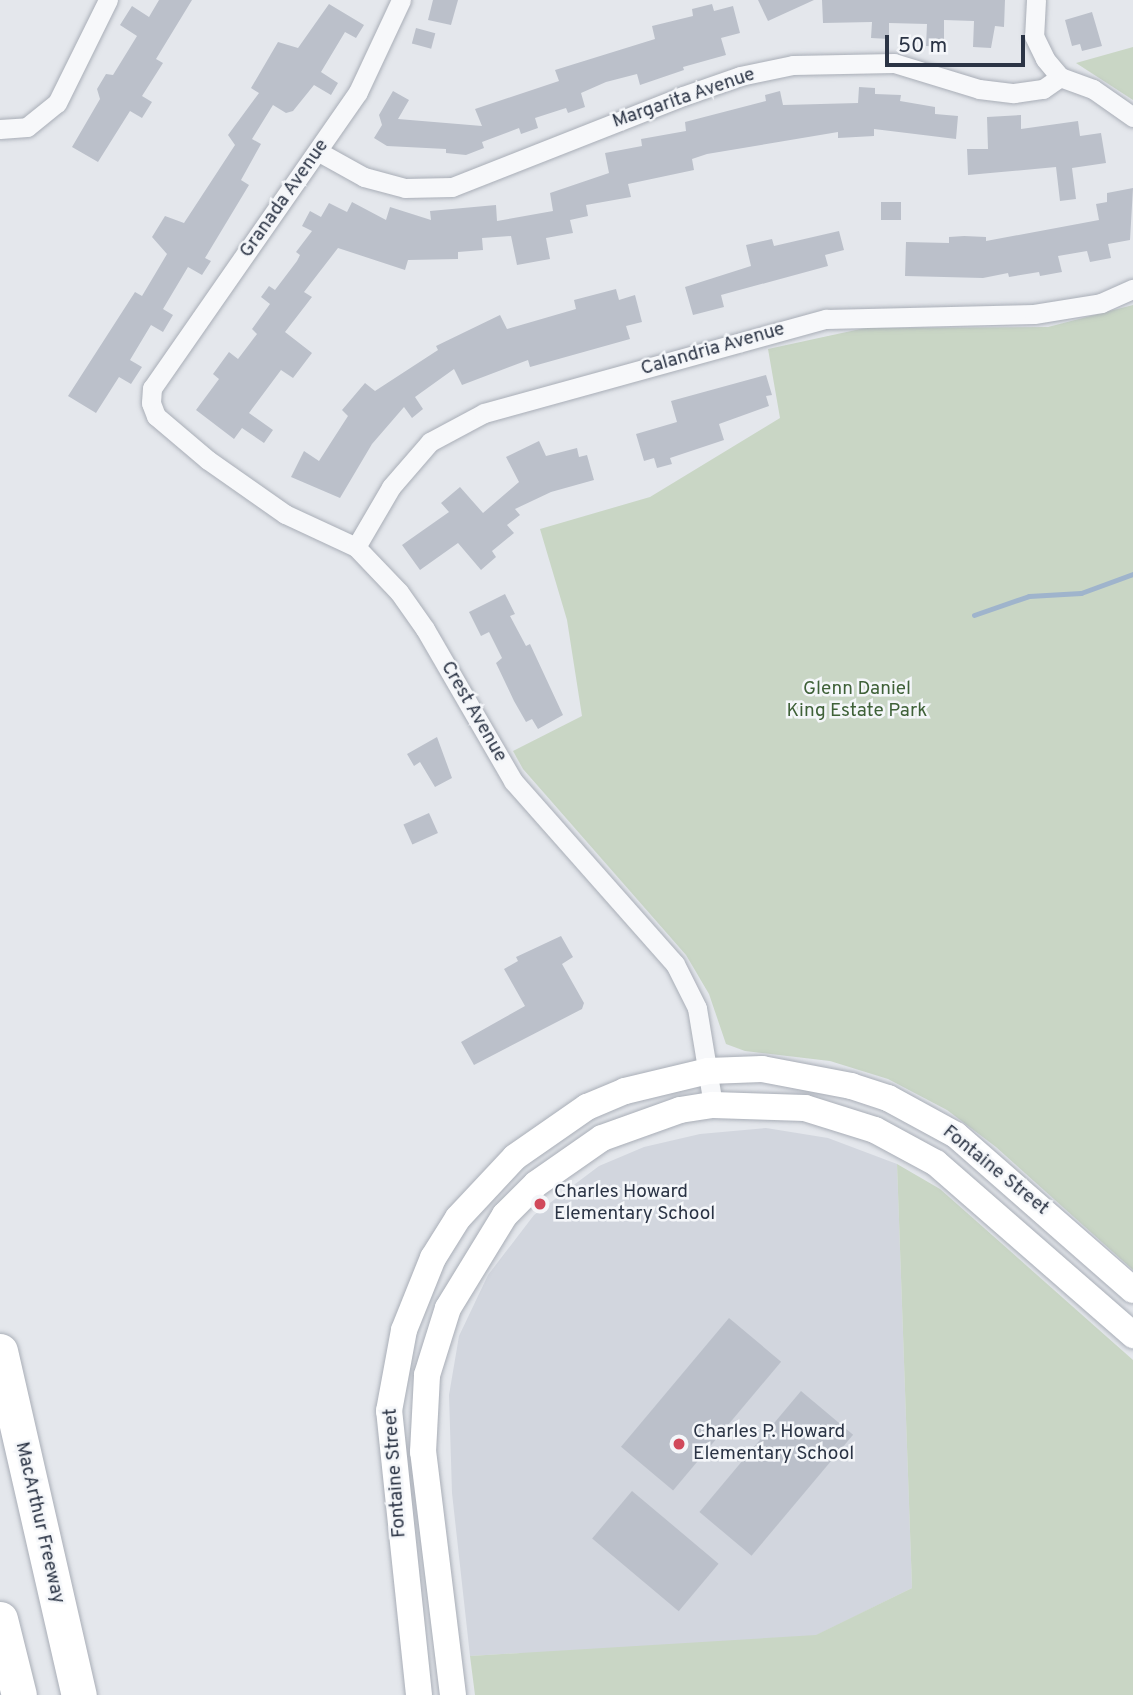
<!DOCTYPE html>
<style>
body{margin:0}
#map{position:relative;width:1133px;height:1695px;overflow:hidden;background:#e4e7ec;font-family:Overpass,sans-serif}
div>[style]{position:absolute}
[style*='--x']{left:calc(var(--x)*1px);top:calc(var(--y)*1px);width:calc(var(--w)*1px);rotate:calc(var(--a)*1deg)}
.built>*{inset:0;background:#d2d6de}
.green>*{inset:0;background:#c9d6c5}
.stream>*{height:5px;margin:-2.5px;padding:0 2.5px;transform-origin:2.5px;border-radius:2.5px;background:#9fb4cc}
.building>*{inset:0;background:#bbc0ca;transform-origin:0 0}
.roads{filter:drop-shadow(0 0 2px #a9aeb7) drop-shadow(0 0 2px #a9aeb7)}
.street>*{height:19px;margin:-9.5px;padding:0 9.5px;transform-origin:9.5px;border-radius:9.5px;background:#f7f8fa}
.secondary>*{height:26px;margin:-13px;padding:0 13px;transform-origin:13px;border-radius:13px;background:#fff}
.highway>*{height:35px;margin:-17.5px;padding:0 17.5px;transform-origin:17.5px;border-radius:17.5px;background:#fff}
.dots>*{width:19px;height:19px;translate:-50% -50%;box-sizing:border-box;border:4px solid #f4f6f9;border-radius:50%}
span{translate:-50% -50%;white-space:nowrap;text-align:center;line-height:1.15;-webkit-text-stroke:5px #f4f6f9;paint-order:stroke}
.street-label{font-size:19px;color:#2b3445}
.park-label{font-size:19px;color:#3f6138}
.poi-label{font-size:19px;color:#2b3445}
.left{translate:0 -50%;text-align:left}
.scale{position:absolute;left:885px;top:35px;width:140px;height:32px;box-sizing:border-box;border:4px solid #2b3445;border-top:0;padding-left:9px;font-size:21px;line-height:24px;white-space:nowrap;color:#2b3445;-webkit-text-stroke:5px #f4f6f9;paint-order:stroke}
</style>
<div id="map">
<div class="built">
<div style="clip-path:polygon(766px 1128px,828px 1138px,897px 1164px,912px 1588px,817px 1635px,818px 1665px,519px 1653px,470px 1656px,452px 1493px,449px 1395px,459px 1336px,488px 1275px,534px 1215px,599px 1166px,644px 1147px,700px 1134px)"></div>
</div>
<div class="green">
<div style="clip-path:polygon(1133px 47px,1133px 100px,1076px 63px)"></div>
<div style="clip-path:polygon(1133px 305px,1133px 1270px,996px 1147px,947px 1110px,888px 1079px,830px 1061px,745px 1051px,726px 1044px,709px 994px,686px 955px,523px 769px,513px 751px,582px 716px,567px 620px,540px 529px,650px 497px,780px 418px,768px 349px,865px 328px,1048px 327px)"></div>
<div style="clip-path:polygon(897px 1164px,940px 1189px,1133px 1360px,1133px 1695px,475px 1695px,470px 1656px,816px 1635px,912px 1588px)"></div>
</div>
<div class="stream">
<div style="--x:974;--y:615;--w:58;--a:-19.1"></div>
<div style="--x:1029;--y:596;--w:52;--a:-3.3"></div>
<div style="--x:1081;--y:593;--w:55;--a:-20.1"></div>
</div>
<div class="building">
<div style="clip-path:polygon(159px 0,192px 0,156px 59px,163px 63px,142px 96px,152px 102px,142px 118px,130px 111px,98px 162px,72px 147px,100px 99px,97px 89px,106px 74px,113px 75px,137px 36px,120px 25px,132px 6px,149px 17px)"></div>
<div style="clip-path:polygon(433px 0,458px 0,451px 25px,428px 20px)"></div>
<div style="clip-path:polygon(758px 0,814px 0,768px 21px)"></div>
<div style="clip-path:polygon(822px 0,1005px 0,1004px 27px,995px 26px,991px 48px,973px 47px,974px 21px,944px 20px,944px 47px,926px 46px,927px 24px,889px 23px,889px 39px,871px 38px,872px 22px,823px 23px)"></div>
<div style="clip-path:polygon(329px 4px,364px 25px,356px 38px,345px 32px,321px 72px,338px 83px,331px 95px,314px 85px,293px 111px,286px 113px,273px 105px,252px 139px,261px 144px,241px 180px,249px 185px,205px 258px,211px 261px,202px 275px,188px 267px,163px 309px,173px 315px,163px 332px,151px 325px,130px 360px,142px 367px,131px 384px,119px 377px,96px 413px,68px 396px,135px 292px,142px 296px,167px 254px,152px 237px,165px 216px,184px 223px,235px 145px,228px 135px,259px 93px,251px 88px,278px 42px,298px 48px)"></div>
<div style="clip-path:polygon(712px 4px,714px 11px,733px 6px,740px 33px,721px 38px,726px 55px,683px 67px,684px 70px,640px 85px,637px 74px,606px 82px,581px 93px,585px 107px,568px 113px,566px 108px,535px 118px,538px 128px,521px 134px,519px 128px,482px 142px,484px 148px,466px 155px,446px 153px,446px 149px,387px 146px,374px 138px,382px 125px,379px 115px,393px 91px,409px 100px,398px 119px,482px 126px,475px 109px,559px 81px,555px 70px,655px 39px,652px 26px,693px 16px,692px 9px)"></div>
<div style="clip-path:polygon(1092px 12px,1102px 46px,1082px 51px,1080px 44px,1072px 46px,1065px 20px)"></div>
<div style="left:416px;top:28px;width:20px;height:16px;rotate:15deg"></div>
<div style="clip-path:polygon(859px 87px,875px 88px,875px 94px,901px 95px,900px 101px,935px 107px,935px 114px,958px 116px,956px 139px,874px 129px,874px 136px,838px 138px,838px 132px,707px 154px,692px 159px,694px 170px,628px 184px,631px 197px,586px 205px,588px 216px,570px 220px,573px 233px,546px 238px,550px 259px,517px 265px,511px 236px,482px 238px,483px 250px,458px 252px,458px 259px,408px 260px,405px 270px,338px 248px,304px 292px,312px 297px,285px 332px,312px 353px,293px 378px,281px 370px,249px 413px,273px 430px,264px 443px,242px 428px,234px 439px,196px 410px,219px 379px,213px 374px,229px 352px,238px 359px,257px 334px,252px 329px,270px 304px,261px 297px,269px 286px,275px 290px,297px 261px,300px 255px,296px 252px,312px 231px,302px 226px,310px 211px,321px 217px,329px 203px,347px 212px,352px 202px,386px 220px,390px 207px,431px 220px,430px 211px,496px 205px,497px 221px,553px 211px,550px 193px,609px 173px,605px 153px,642px 146px,641px 139px,686px 131px,685px 122px,766px 101px,765px 95px,780px 91px,783px 105px,858px 103px)"></div>
<div style="clip-path:polygon(1021px 115px,1021px 129px,1078px 121px,1080px 136px,1101px 133px,1106px 163px,1072px 168px,1076px 199px,1060px 201px,1056px 167px,968px 175px,967px 149px,988px 149px,987px 117px)"></div>
<div style="clip-path:polygon(1133px 188px,1130px 240px,1108px 244px,1111px 258px,1090px 262px,1087px 251px,1058px 256px,1062px 272px,1040px 276px,1039px 272px,1009px 277px,1008px 273px,983px 278px,905px 276px,906px 242px,949px 243px,949px 237px,964px 236px,986px 237px,986px 241px,1099px 220px,1096px 204px,1107px 202px,1107px 193px)"></div>
<div style="left:881px;top:202px;width:20px;height:18px"></div>
<div style="clip-path:polygon(839px 231px,844px 250px,825px 255px,828px 266px,721px 295px,724px 307px,693px 315px,685px 287px,751px 266px,746px 245px,772px 239px,774px 246px)"></div>
<div style="clip-path:polygon(616px 289px,619px 300px,635px 295px,642px 322px,626px 326px,630px 339px,530px 367px,528px 360px,462px 385px,454px 369px,415px 397px,423px 409px,412px 418px,404px 407px,372px 444px,340px 498px,291px 477px,304px 451px,319px 461px,348px 416px,342px 410px,365px 383px,375px 391px,438px 350px,436px 346px,500px 315px,507px 329px,576px 309px,574px 300px)"></div>
<div style="clip-path:polygon(766px 375px,772px 395px,766px 396px,769px 406px,719px 424px,724px 440px,670px 458px,672px 464px,657px 468px,654px 458px,644px 461px,636px 434px,677px 422px,671px 401px)"></div>
<div style="clip-path:polygon(539px 441px,546px 456px,577px 448px,579px 457px,587px 455px,594px 480px,551px 492px,515px 509px,520px 515px,507px 525px,514px 533px,492px 551px,496px 557px,481px 570px,458px 543px,420px 570px,402px 545px,449px 512px,441px 503px,460px 487px,483px 513px,519px 482px,506px 457px)"></div>
<div style="clip-path:polygon(505px 594px,515px 614px,510px 616px,526px 646px,530px 644px,563px 715px,538px 729px,532px 719px,526px 722px,514px 701px,496px 663px,502px 658px,489px 632px,481px 636px,469px 612px)"></div>
<div style="clip-path:polygon(437px 737px,452px 778px,435px 787px,420px 762px,414px 766px,407px 754px)"></div>
<div style="left:429px;top:813px;width:22px;height:28px;rotate:66deg"></div>
<div style="clip-path:polygon(561px 936px,573px 957px,562px 964px,584px 1003px,582px 1009px,474px 1065px,461px 1042px,525px 1006px,504px 969px,518px 961px,516px 957px)"></div>
<div style="left:729px;top:1318px;width:68px;height:168px;rotate:40deg"></div>
<div style="left:801px;top:1391px;width:68px;height:158px;rotate:40deg"></div>
<div style="left:632px;top:1491px;width:113px;height:62px;rotate:40deg"></div>
</div>
<div class="roads">
<div class="street">
<div style="--x:401;--y:0;--w:102;--a:115.1"></div>
<div style="--x:358;--y:92;--w:361;--a:124.8"></div>
<div style="--x:152;--y:388;--w:15;--a:94"></div>
<div style="--x:151;--y:403;--w:14;--a:69"></div>
<div style="--x:156;--y:416;--w:68;--a:40.2"></div>
<div style="--x:208;--y:460;--w:94;--a:35"></div>
<div style="--x:285;--y:514;--w:78;--a:24.9"></div>
<div style="--x:356;--y:547;--w:62;--a:46.3"></div>
<div style="--x:399;--y:592;--w:45;--a:54.9"></div>
<div style="--x:425;--y:629;--w:176;--a:59.9"></div>
<div style="--x:513;--y:781;--w:244;--a:48.5"></div>
<div style="--x:675;--y:964;--w:49;--a:63.4"></div>
<div style="--x:697;--y:1008;--w:98;--a:80.6"></div>
<div style="--x:1036;--y:0;--w:36;--a:93"></div>
<div style="--x:1034;--y:36;--w:25;--a:64"></div>
<div style="--x:1045;--y:59;--w:23;--a:50"></div>
<div style="--x:1060;--y:77;--w:35;--a:20"></div>
<div style="--x:1093;--y:89;--w:49;--a:35"></div>
<div style="--x:0;--y:129;--w:27;--a:-4"></div>
<div style="--x:27;--y:127;--w:38;--a:-39"></div>
<div style="--x:57;--y:103;--w:115;--a:-63.7"></div>
<div style="--x:319;--y:152;--w:51;--a:29.1"></div>
<div style="--x:364;--y:177;--w:42;--a:15"></div>
<div style="--x:405;--y:188;--w:47;--a:-1.2"></div>
<div style="--x:452;--y:187;--w:248;--a:-21.5"></div>
<div style="--x:683;--y:96;--w:60;--a:-19.3"></div>
<div style="--x:740;--y:76;--w:54;--a:-11.7"></div>
<div style="--x:793;--y:65;--w:101;--a:-1.1"></div>
<div style="--x:894;--y:63;--w:89;--a:17"></div>
<div style="--x:979;--y:89;--w:35;--a:7"></div>
<div style="--x:1014;--y:93;--w:29;--a:-8"></div>
<div style="--x:1043;--y:89;--w:21;--a:-35"></div>
<div style="--x:356;--y:547;--w:69;--a:-59.7"></div>
<div style="--x:391;--y:487;--w:60;--a:-49.1"></div>
<div style="--x:430;--y:442;--w:61;--a:-28.2"></div>
<div style="--x:484;--y:413;--w:355;--a:-15.4"></div>
<div style="--x:826;--y:319;--w:208;--a:-1.4"></div>
<div style="--x:1034;--y:314;--w:68;--a:-9.3"></div>
<div style="--x:1101;--y:303;--w:35;--a:-24"></div>
</div>
<div class="secondary">
<div style="--x:419;--y:1695;--w:286;--a:-96"></div>
<div style="--x:389;--y:1411;--w:82;--a:-79.5"></div>
<div style="--x:404;--y:1330;--w:78;--a:-68.1"></div>
<div style="--x:433;--y:1258;--w:47;--a:-58"></div>
<div style="--x:458;--y:1218;--w:83;--a:-46.9"></div>
<div style="--x:515;--y:1157;--w:88;--a:-34.8"></div>
<div style="--x:587;--y:1107;--w:41;--a:-22.8"></div>
<div style="--x:625;--y:1091;--w:85;--a:-13.5"></div>
<div style="--x:708;--y:1071;--w:54;--a:-2.1"></div>
<div style="--x:762;--y:1069;--w:91;--a:10.8"></div>
<div style="--x:851;--y:1086;--w:39;--a:18"></div>
<div style="--x:888;--y:1098;--w:77;--a:28.6"></div>
<div style="--x:956;--y:1135;--w:235;--a:41.2"></div>
<div style="--x:453;--y:1695;--w:245;--a:-97"></div>
<div style="--x:423;--y:1452;--w:77;--a:-87"></div>
<div style="--x:427;--y:1375;--w:70;--a:-72.6"></div>
<div style="--x:448;--y:1308;--w:109;--a:-58.5"></div>
<div style="--x:505;--y:1215;--w:44;--a:-45"></div>
<div style="--x:536;--y:1184;--w:80;--a:-34.9"></div>
<div style="--x:602;--y:1138;--w:83;--a:-19.7"></div>
<div style="--x:680;--y:1110;--w:33;--a:-9"></div>
<div style="--x:713;--y:1105;--w:92;--a:1.9"></div>
<div style="--x:805;--y:1108;--w:73;--a:17.4"></div>
<div style="--x:875;--y:1130;--w:69;--a:28.4"></div>
<div style="--x:936;--y:1163;--w:262;--a:41.1"></div>
</div>
<div class="highway">
<div style="--x:0;--y:1351;--w:353;--a:77.1"></div>
<div style="--x:0;--y:1619;--w:78;--a:76"></div>
</div>
</div>
<div class="dots">
<div style="left:540px;top:1204px;background:#d1495b"></div>
<div style="left:679px;top:1444px;background:#d1495b"></div>
</div>
<div class="street-label">
<span style="left:684px;top:99px;rotate:-19deg">Margarita Avenue</span>
<span style="left:285px;top:199px;rotate:-55deg">Granada Avenue</span>
<span style="left:713px;top:350px;rotate:-16deg">Calandria Avenue</span>
<span style="left:473px;top:712px;rotate:60deg">Crest Avenue</span>
<span style="left:995px;top:1171px;rotate:39deg">Fontaine Street</span>
<span style="left:396px;top:1473px;rotate:-94deg">Fontaine Street</span>
<span style="left:39px;top:1523px;rotate:77deg">MacArthur Freeway</span>
</div>
<div class="park-label">
<span style="left:857px;top:701px">Glenn Daniel<br>King Estate Park</span>
</div>
<div class="poi-label">
<span class="left" style="left:554px;top:1204px">Charles Howard<br>Elementary School</span>
<span class="left" style="left:693px;top:1444px">Charles P. Howard<br>Elementary School</span>
</div>
<div class="scale">50 m</div>
</div>
